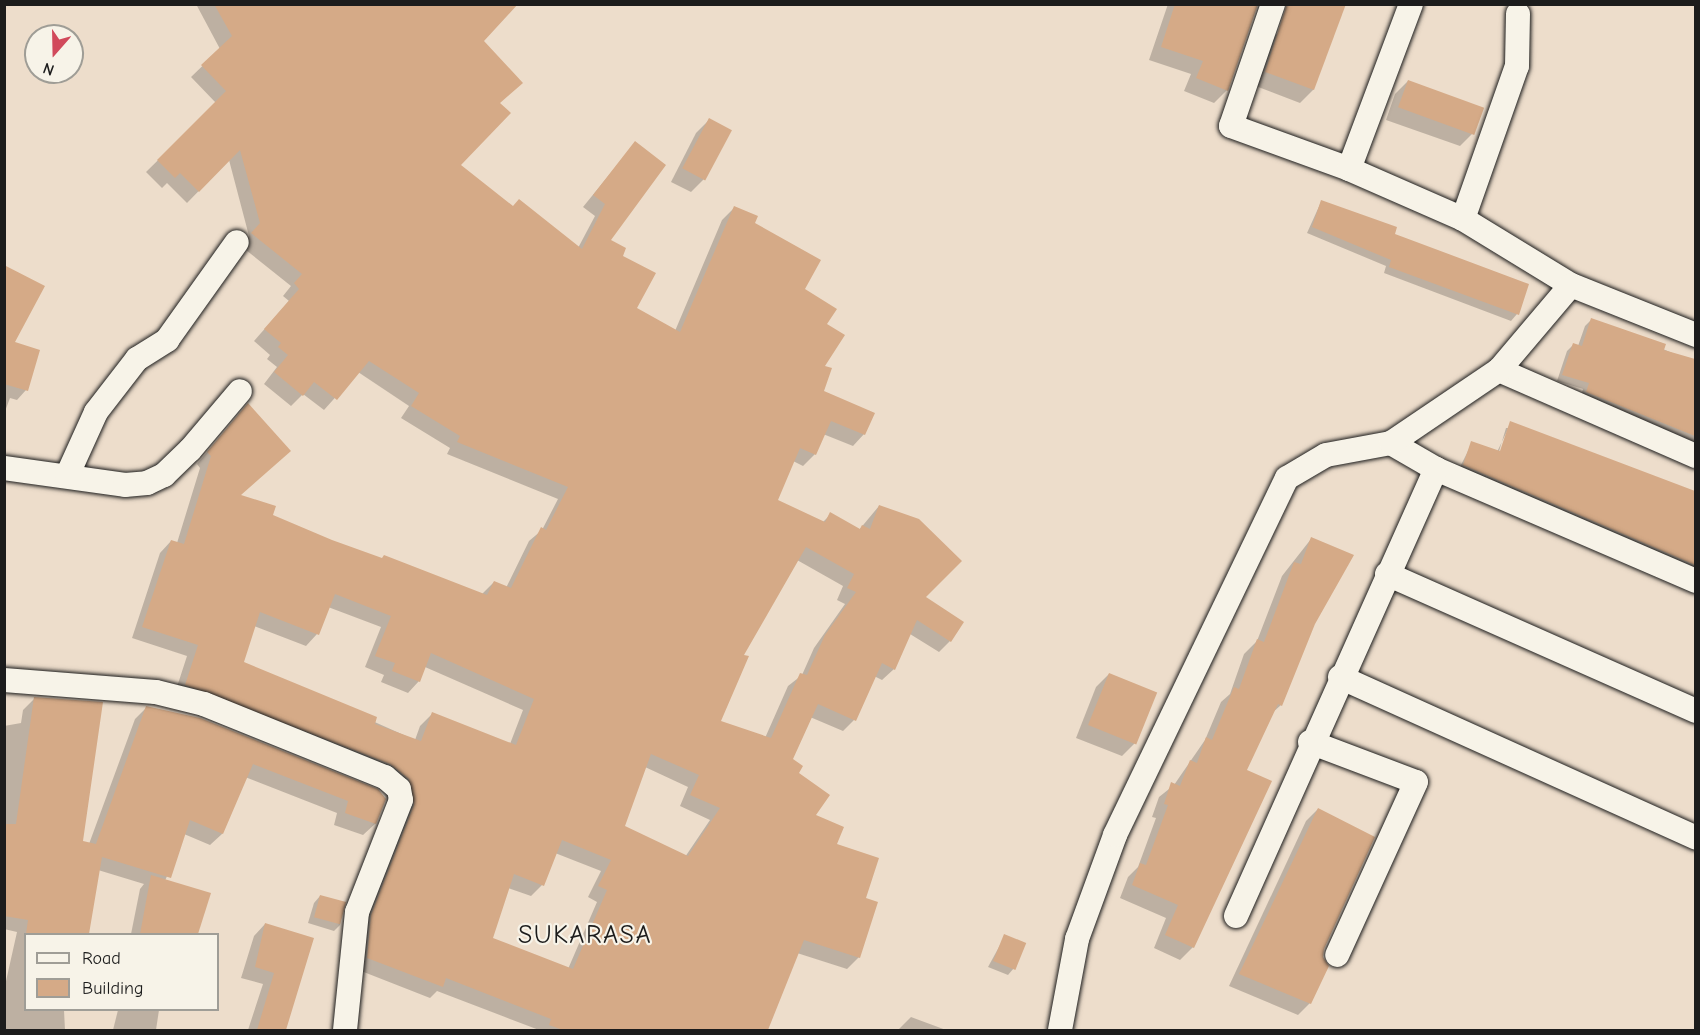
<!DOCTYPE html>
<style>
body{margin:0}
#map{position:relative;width:1700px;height:1035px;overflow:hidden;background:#edddcb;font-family:"Comic Neue",sans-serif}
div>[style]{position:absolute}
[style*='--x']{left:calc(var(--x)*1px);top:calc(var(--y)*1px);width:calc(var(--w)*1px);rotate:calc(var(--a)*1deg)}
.shadow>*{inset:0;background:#0003}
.building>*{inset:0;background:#d5aa87;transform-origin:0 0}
.roads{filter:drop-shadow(0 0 2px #1c1c1c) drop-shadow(0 0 2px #1c1c1c)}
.minor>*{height:24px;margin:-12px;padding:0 12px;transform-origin:12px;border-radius:12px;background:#f7f3e8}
span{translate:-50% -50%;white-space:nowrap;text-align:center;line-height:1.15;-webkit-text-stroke:4.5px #f7f3e8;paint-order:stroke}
.quarter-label{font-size:26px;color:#1c1c1c;letter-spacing:1.5px}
.frame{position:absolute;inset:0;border:6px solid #1c1c1c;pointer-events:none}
.legend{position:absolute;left:24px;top:933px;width:195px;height:78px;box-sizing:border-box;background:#f7f3e8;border:2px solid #9f9d96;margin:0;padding:8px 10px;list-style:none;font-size:18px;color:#1c1c1c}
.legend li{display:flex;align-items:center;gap:12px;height:30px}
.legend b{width:30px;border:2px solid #9f9d96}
.north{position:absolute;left:24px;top:24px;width:60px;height:60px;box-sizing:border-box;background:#f7f3e8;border:2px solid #9f9d96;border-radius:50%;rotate:200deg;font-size:16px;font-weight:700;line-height:24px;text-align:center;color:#1c1c1c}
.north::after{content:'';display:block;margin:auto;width:21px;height:27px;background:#d1495b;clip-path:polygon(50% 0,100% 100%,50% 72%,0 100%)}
</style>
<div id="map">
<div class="shadow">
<div style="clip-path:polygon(evenodd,196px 4px,456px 4px,482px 41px,499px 104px,459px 165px,512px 207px,578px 248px,595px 216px,583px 207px,635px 143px,609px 241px,621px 256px,635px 309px,675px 331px,722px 220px,734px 208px,753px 224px,825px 325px,822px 392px,864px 434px,853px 446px,823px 434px,815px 454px,803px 466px,793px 461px,776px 501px,823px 522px,831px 514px,859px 530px,879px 506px,924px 598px,950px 641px,939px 652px,910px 634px,894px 669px,882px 680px,874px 676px,854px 720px,843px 731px,810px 717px,791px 760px,813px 816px,835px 845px,864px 899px,859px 957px,847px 969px,797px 953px,760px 1030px,539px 1030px,437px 991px,430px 998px,356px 969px,398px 790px,174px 696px,187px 656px,132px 638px,160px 553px,171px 541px,177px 543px,200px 468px,197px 464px,237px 417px,239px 496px,271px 516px,332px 541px,481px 595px,494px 582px,506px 588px,529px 541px,542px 530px,558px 499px,447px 454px,450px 448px,401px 418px,409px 406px,358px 372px,324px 410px,303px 394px,291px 406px,264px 384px,277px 367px,267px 359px,270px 355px,254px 341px,289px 301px,283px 296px,291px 286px,241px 246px,249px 236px,229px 160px,187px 203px,167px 183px,162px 188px,146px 172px,216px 103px,191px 77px,220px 49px,196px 4px,797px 560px,843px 586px,837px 600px,845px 604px,814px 648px,802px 675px,788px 686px,765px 738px,718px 722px,742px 656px,797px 560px,196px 4px,328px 607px,381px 627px,365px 667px,384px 675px,381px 682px,408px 693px,419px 681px,425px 667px,523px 710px,510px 744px,432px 714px,420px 726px,415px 740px,242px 663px,254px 626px,306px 646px,317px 634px,328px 607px,196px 4px,645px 767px,688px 787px,680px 806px,710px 820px,685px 857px,623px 827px,645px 767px,196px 4px,555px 853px,601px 871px,588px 897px,597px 902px,568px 969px,491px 939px,508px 888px,531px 896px,542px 885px,555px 853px)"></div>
<div style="clip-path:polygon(1168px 4px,1216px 4px,1227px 90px,1214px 103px,1184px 91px,1191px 74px,1149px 60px)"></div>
<div style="clip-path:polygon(1344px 4px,1313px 90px,1300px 103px,1253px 85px,1267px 43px,1280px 31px)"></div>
<div style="clip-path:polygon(1408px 81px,1473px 133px,1460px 146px,1386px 120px,1395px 94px)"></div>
<div style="clip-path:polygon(709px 120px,730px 130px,704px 179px,691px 192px,671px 182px,696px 133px)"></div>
<div style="clip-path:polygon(1321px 202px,1393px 235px,1527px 285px,1517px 314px,1511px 321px,1384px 273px,1386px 266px,1307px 233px)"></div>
<div style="clip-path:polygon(4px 276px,13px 343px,26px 390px,17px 400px,10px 398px,4px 414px)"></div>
<div style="clip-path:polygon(1592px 319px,1696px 363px,1696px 445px,1580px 399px,1583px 389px,1557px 381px,1567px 351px,1573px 345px,1578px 346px,1585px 326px)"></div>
<div style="clip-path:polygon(evenodd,1511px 423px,1696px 493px,1696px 574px,1458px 471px,1472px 443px,1497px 452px,1511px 423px,1506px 428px,1510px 428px,1499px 459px,1497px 458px,1506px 428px)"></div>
<div style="clip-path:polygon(1311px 539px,1314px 624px,1281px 705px,1271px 714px,1245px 771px,1270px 781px,1193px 947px,1180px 960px,1154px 948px,1166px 918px,1120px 898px,1128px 877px,1138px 867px,1156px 818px,1152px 817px,1159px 797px,1174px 785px,1205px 740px,1221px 702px,1230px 694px,1244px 654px,1257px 641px,1282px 576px)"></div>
<div style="clip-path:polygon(1109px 674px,1135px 743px,1122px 756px,1076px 738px,1096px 687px)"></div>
<div style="clip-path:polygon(35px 698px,81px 842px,89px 844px,135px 719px,147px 707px,377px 791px,375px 824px,363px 835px,334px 825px,337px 813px,245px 777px,222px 834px,210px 845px,184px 834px,165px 881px,209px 894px,197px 934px,131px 934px,140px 889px,144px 884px,98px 870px,87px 934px,26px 934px,26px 1010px,64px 1010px,65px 1030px,4px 1030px,4px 990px,17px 932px,4px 929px,4px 726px,21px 723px,23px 710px)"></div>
<div style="clip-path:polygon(1318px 809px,1323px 949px,1310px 1003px,1298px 1015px,1229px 986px,1306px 821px)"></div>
<div style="clip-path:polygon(320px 896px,344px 903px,340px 925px,334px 931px,308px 923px,314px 903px)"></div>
<div style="clip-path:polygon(265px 924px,313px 939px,285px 1030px,248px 1030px,263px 984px,241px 978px,254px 936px)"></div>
<div style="clip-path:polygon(1005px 936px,1014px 968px,1008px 975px,988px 967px)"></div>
<div style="clip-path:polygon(118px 1010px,159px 1010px,156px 1030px,113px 1030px)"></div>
<div style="clip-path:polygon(911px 1017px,946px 1030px,898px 1030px)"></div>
</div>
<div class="building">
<div style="clip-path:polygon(evenodd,214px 4px,518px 4px,484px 41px,523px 83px,500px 103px,511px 113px,461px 165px,513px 206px,519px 199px,582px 249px,605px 204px,593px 195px,635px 141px,666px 165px,611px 240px,626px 248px,623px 256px,656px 273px,637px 308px,680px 332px,734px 206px,758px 216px,755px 223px,821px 260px,805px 289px,837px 309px,827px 324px,845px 335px,825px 366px,832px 368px,824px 391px,875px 413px,865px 435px,831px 421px,816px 455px,800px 448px,778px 500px,825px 522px,830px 512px,860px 529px,862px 525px,870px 529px,879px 505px,919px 519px,962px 561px,926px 597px,964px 622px,951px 642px,917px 620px,895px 670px,882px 663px,856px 721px,818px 704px,793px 759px,803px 766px,799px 773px,830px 795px,816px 815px,844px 827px,837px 844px,879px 858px,866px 898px,878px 902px,860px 958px,804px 940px,768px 1030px,563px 1030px,549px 1025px,551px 1019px,446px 978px,443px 987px,367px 958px,371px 915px,414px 805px,409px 779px,390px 764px,185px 685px,198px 645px,142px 627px,171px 540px,184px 544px,211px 456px,207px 452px,248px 403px,291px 451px,241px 495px,276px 506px,273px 515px,332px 540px,382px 558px,384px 555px,487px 595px,494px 581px,511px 588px,541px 527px,546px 530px,568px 487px,457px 442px,460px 436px,411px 406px,419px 393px,369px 361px,337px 400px,314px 382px,303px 396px,274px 372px,288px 355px,278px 347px,281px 343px,264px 329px,299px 289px,294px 283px,302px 274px,251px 233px,260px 223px,240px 150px,199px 192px,180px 173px,175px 178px,157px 160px,226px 91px,201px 65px,232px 36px,214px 4px,806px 547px,854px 574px,847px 588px,856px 592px,825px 635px,807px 675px,800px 673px,771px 738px,721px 721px,749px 656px,744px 655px,806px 547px,214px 4px,335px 594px,391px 616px,375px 656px,395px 663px,392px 671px,420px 682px,431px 653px,534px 699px,516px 745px,432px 712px,421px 741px,375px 724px,377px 717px,244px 662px,260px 612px,319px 635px,335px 594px,214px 4px,651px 754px,699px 775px,690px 795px,720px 808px,688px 856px,625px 826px,651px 754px,214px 4px,562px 840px,611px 860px,598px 886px,607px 890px,573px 969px,493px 938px,514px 874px,544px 886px,562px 840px)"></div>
<div style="clip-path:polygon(1175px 4px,1258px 4px,1228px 91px,1196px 78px,1203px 61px,1161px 47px)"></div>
<div style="clip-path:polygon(1287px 4px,1346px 4px,1314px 90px,1265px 72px)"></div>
<div style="left:1408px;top:80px;width:81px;height:29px;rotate:20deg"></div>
<div style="left:709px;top:118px;width:26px;height:57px;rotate:28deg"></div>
<div style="clip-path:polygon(1321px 200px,1397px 227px,1395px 234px,1529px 284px,1519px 315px,1389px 267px,1391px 260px,1312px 227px)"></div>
<div style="clip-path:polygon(4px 265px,45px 286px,15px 342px,40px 350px,28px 391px,4px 384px)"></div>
<div style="clip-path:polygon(1591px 318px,1666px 344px,1664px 350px,1695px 359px,1695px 436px,1586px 392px,1589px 383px,1562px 375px,1573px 343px,1582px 346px)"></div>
<div style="clip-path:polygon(1510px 421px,1695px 491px,1695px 565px,1463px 465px,1471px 441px,1500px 451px)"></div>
<div style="clip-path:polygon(1311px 537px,1354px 555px,1315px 624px,1282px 706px,1278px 704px,1247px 770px,1272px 781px,1194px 948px,1165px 935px,1178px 905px,1132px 885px,1140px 863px,1146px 865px,1168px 805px,1164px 804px,1171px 782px,1180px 786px,1190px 760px,1197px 763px,1206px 737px,1212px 740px,1234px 687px,1239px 689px,1257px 639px,1264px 642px,1294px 562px,1301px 564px)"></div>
<div style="left:1109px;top:673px;width:52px;height:56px;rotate:22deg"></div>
<div style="clip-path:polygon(34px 697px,103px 702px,83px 841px,96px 844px,146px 706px,200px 718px,378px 789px,386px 799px,376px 824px,345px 813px,348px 801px,253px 764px,223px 834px,190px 820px,171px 878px,102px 857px,89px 934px,26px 934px,28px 920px,4px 916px,4px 824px,16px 824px)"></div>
<div style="clip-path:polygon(1318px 808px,1375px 837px,1324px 949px,1323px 957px,1329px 966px,1311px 1004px,1239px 974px)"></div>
<div style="clip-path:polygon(151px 875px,211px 893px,198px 934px,140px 934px)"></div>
<div style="left:320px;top:895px;width:27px;height:23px;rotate:15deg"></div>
<div style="clip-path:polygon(265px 923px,314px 938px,286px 1030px,257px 1030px,274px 973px,255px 967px)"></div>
<div style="left:1004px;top:934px;width:24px;height:29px;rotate:22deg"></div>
</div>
<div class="roads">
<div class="minor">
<div style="--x:1273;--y:4;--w:129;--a:109"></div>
<div style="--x:1231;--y:126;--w:126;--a:20"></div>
<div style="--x:1349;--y:169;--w:124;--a:23.7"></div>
<div style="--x:1463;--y:219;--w:127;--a:31.4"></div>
<div style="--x:1349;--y:169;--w:176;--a:-69.4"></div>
<div style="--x:1463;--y:219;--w:162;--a:-70.6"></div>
<div style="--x:1517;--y:66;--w:52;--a:-88.9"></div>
<div style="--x:1499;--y:370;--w:215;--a:23.6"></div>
<div style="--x:1391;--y:443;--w:52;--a:30"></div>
<div style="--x:1436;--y:469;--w:283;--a:23.3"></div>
<div style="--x:4;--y:468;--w:122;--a:8"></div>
<div style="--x:125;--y:485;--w:22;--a:-5"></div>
<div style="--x:147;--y:483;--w:19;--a:-25"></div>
<div style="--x:164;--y:475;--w:36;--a:-44"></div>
<div style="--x:190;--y:450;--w:77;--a:-49.7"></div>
<div style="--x:67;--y:476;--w:70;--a:-65.6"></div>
<div style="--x:96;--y:412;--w:67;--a:-52.3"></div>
<div style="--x:137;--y:359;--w:36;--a:-32"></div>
<div style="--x:167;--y:340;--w:120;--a:-54.5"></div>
<div style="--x:1387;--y:574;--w:338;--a:23.9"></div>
<div style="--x:1340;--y:677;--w:391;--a:24.3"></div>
<div style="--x:4;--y:680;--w:152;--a:4.5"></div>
<div style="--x:156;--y:692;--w:49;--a:14"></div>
<div style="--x:204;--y:704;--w:195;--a:22"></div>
<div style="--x:385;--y:777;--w:18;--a:41"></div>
<div style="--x:399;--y:789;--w:11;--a:80"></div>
<div style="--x:401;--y:800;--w:120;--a:111.4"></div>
<div style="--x:357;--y:912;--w:119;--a:95.8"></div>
<div style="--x:1310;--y:742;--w:113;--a:20.7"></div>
<div style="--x:1416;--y:782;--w:190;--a:114.5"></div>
<div style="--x:1236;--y:916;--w:490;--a:-65.9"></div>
<div style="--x:1060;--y:1030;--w:93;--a:-79.4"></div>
<div style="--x:1077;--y:939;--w:111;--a:-69.9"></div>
<div style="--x:1115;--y:835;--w:396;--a:-64.3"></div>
<div style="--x:1287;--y:478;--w:45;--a:-30.5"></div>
<div style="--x:1326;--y:455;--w:66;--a:-10.5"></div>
<div style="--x:1391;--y:443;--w:130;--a:-34.1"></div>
<div style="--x:1499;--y:370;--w:111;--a:-49.7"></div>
<div style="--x:1571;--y:285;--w:135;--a:21.8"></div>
</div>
</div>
<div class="quarter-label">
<span style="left:585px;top:936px">SUKARASA</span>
</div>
<div class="frame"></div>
<ul class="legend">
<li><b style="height:8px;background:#f7f3e8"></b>Road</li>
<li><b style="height:16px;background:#d5aa87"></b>Building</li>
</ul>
<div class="north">N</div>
</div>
